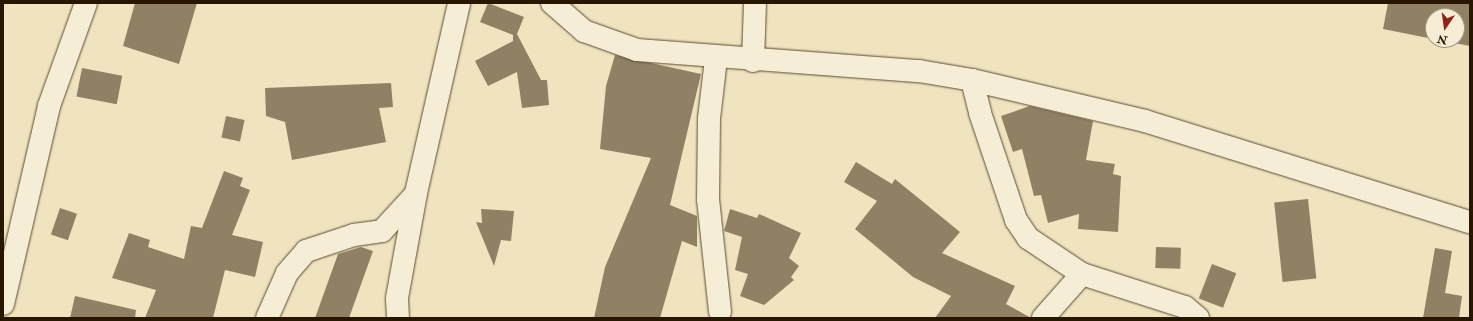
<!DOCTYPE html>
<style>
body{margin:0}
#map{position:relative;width:1473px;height:321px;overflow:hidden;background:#f0e4c0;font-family:"IM FELL Double Pica",serif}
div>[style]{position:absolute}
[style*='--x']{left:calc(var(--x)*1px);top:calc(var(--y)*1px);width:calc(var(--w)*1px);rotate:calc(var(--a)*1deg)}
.building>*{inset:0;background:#908164;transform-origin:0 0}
.roads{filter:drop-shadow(0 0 1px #5a4a30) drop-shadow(0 0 1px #5a4a30)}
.minor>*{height:22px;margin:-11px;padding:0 11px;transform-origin:11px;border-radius:11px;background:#f5edd6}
span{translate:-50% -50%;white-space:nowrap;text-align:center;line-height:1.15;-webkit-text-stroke:3px #f5edd6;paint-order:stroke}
.frame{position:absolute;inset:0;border:4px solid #281600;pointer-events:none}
.north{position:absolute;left:1425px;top:8px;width:40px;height:40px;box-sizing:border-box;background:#f5edd6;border:1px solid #a39780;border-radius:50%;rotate:193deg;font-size:11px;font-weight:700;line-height:16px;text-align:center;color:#281600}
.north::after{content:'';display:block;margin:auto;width:14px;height:18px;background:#8f2418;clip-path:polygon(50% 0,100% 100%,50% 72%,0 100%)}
</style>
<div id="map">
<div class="building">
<div style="clip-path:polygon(135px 3px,197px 3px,179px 64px,123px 46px)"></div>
<div style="clip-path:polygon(488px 3px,524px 17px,517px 34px,541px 80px,547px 80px,549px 105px,522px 108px,517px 72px,488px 86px,475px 61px,513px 41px,513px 35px,480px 22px)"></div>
<div style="clip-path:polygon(1388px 3px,1470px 3px,1470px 46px,1438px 40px,1457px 40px,1457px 16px,1433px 16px,1433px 39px,1383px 29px)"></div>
<div style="clip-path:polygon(615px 55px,701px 74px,670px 205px,697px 216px,697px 247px,682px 241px,660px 318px,594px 318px,605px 267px,651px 158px,600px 149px,606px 86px)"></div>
<div style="left:82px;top:68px;width:41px;height:29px;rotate:11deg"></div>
<div style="clip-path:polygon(391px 83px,393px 107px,379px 108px,386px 142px,292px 160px,285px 122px,266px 116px,265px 88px)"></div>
<div style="clip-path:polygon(1030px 106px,1093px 121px,1086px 160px,1115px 164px,1113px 174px,1121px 176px,1118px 232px,1078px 229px,1079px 214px,1048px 223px,1041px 195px,1034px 196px,1022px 149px,1013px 152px,1001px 116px)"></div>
<div style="left:226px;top:116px;width:19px;height:22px;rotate:12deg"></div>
<div style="clip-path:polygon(856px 162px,892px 184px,895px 179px,960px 232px,942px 253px,1015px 286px,1006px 304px,1031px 318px,935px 318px,951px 296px,913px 277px,855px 229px,877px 201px,844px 182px)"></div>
<div style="clip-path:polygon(224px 171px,243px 178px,240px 186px,250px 190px,232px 235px,263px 242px,255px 277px,225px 270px,213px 318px,145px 318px,156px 290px,112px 278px,129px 233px,150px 240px,148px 247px,184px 259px,191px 226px,202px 228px)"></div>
<div style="left:1308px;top:199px;width:80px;height:34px;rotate:84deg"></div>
<div style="left:60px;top:208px;width:18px;height:28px;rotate:19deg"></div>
<div style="clip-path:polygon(481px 209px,514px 211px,511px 241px,501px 240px,494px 266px,476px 222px,482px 223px)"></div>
<div style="clip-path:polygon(730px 209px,757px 218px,759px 214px,801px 233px,789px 258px,799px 266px,791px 277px,794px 280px,764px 305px,740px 296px,748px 274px,735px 270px,742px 237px,724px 231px)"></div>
<div style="clip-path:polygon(361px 247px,373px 251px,349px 318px,315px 318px,338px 254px)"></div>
<div style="left:1156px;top:247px;width:25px;height:21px;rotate:2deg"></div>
<div style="clip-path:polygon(1435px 248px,1452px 251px,1445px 293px,1462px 296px,1459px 318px,1423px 318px)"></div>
<div style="left:1212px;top:264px;width:26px;height:37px;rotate:21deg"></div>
<div style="clip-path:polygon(75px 296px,136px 310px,135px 318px,70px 318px)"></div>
</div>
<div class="roads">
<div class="minor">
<div style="--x:552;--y:3;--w:43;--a:41.2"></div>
<div style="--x:584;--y:31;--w:56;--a:19.7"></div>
<div style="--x:637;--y:50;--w:283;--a:4.3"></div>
<div style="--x:919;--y:71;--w:54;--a:9.6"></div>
<div style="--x:972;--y:80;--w:178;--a:13.3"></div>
<div style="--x:1145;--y:121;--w:340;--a:17.3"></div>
<div style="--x:716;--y:59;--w:60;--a:96.7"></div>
<div style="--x:709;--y:119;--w:80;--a:90.7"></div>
<div style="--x:708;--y:199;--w:113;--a:83.9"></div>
<div style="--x:753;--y:61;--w:58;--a:-88"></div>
<div style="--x:972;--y:80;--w:34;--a:76"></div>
<div style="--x:980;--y:113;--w:113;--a:71.4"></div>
<div style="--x:1016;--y:220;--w:22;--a:56"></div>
<div style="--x:1028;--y:238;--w:65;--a:33.7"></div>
<div style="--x:1082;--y:274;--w:108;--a:17.8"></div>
<div style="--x:1185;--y:307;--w:17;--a:40"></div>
<div style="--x:3;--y:304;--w:203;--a:-76.9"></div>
<div style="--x:49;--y:106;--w:109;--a:-70.2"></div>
<div style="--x:267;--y:318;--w:49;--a:-66"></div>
<div style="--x:287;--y:273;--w:29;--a:-49"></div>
<div style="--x:306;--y:251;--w:51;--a:-18.4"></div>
<div style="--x:354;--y:235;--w:28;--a:-8"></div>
<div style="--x:382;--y:231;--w:47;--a:-47.6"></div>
<div style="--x:398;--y:318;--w:20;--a:-93"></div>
<div style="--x:397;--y:298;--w:107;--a:-79.7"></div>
<div style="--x:416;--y:193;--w:195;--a:-77.2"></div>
<div style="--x:1043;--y:318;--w:59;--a:-48.4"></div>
</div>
</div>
<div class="frame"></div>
<div class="north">N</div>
</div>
